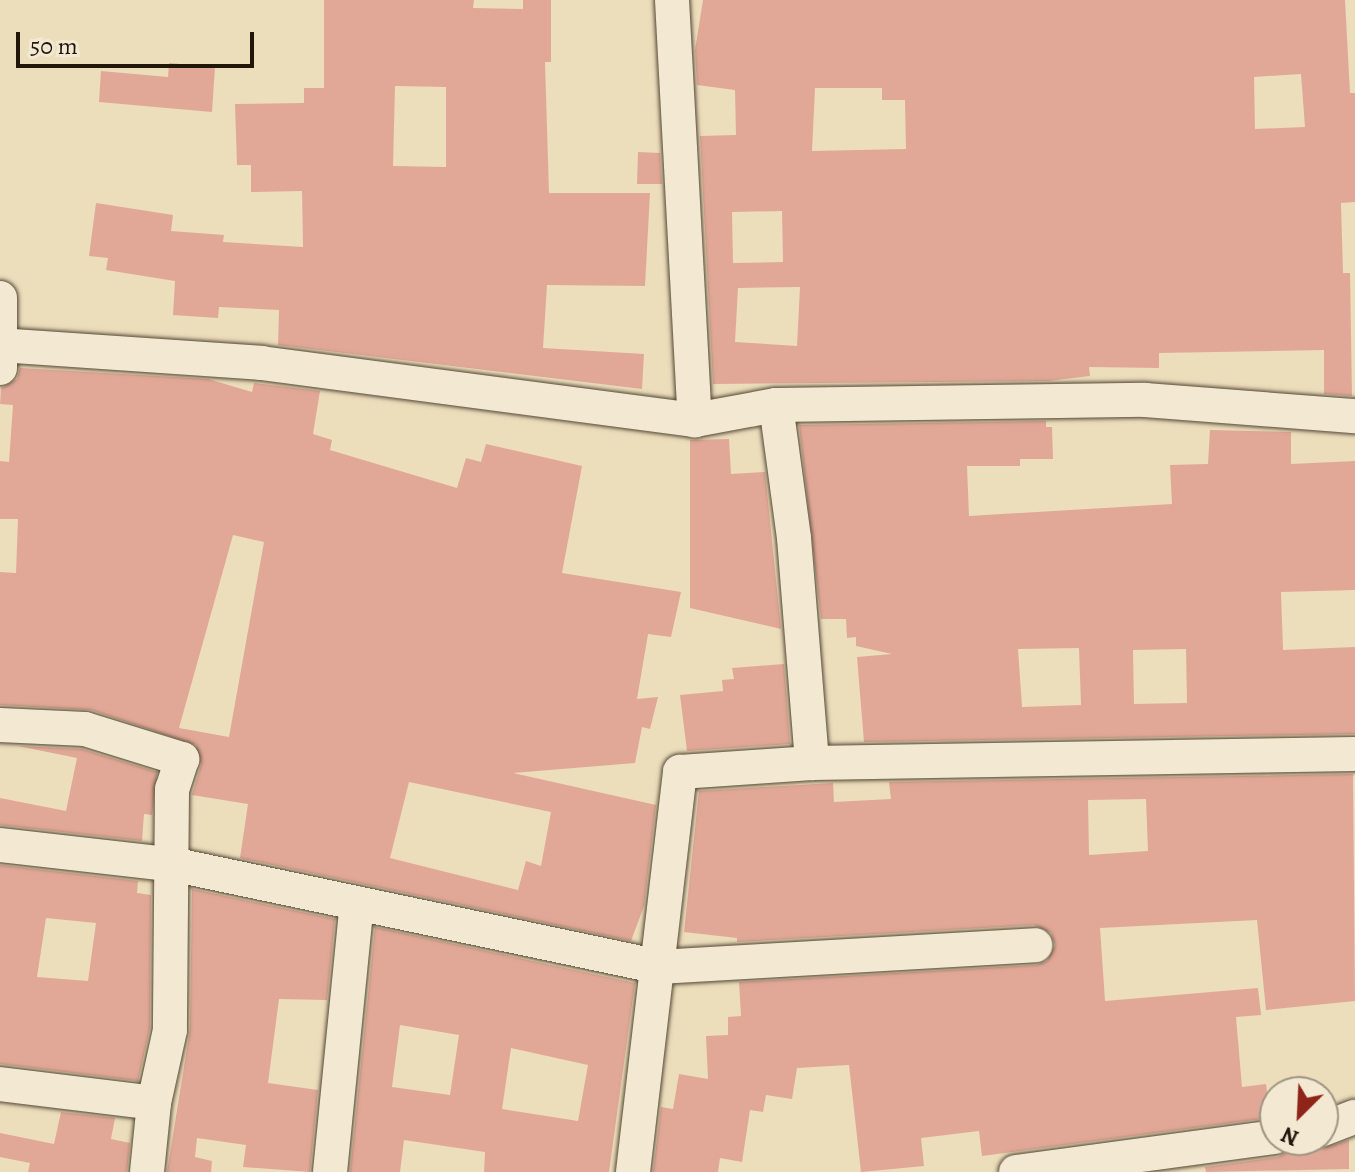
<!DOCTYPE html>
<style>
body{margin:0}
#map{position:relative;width:1355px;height:1172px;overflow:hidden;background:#ecddbb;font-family:Alegreya,serif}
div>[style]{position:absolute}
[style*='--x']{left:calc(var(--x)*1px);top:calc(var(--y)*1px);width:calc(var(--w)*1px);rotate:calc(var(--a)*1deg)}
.building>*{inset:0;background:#e2a897}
.roads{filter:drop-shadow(0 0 2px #534836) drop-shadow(0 0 2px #534836)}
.street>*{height:34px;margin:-17px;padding:0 17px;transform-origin:17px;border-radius:17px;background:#f3e9d3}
span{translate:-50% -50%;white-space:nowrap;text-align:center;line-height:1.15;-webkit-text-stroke:6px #f3e9d3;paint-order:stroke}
.north{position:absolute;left:1259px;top:1076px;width:80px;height:80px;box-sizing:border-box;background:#f3e9d3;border:2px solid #9f9583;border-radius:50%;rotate:204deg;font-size:22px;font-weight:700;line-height:32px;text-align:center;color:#20160a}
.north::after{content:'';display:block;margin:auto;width:28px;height:36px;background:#8f2418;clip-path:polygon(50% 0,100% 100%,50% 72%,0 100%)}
.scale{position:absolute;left:16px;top:32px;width:238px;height:36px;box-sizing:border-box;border:4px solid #20160a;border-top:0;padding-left:10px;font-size:24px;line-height:28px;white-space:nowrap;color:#20160a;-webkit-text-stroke:6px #f3e9d3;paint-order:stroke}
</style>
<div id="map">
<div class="building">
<div style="clip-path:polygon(evenodd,324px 0,474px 0,473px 8px,523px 9px,523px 0,551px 0,551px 62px,545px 62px,549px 193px,650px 193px,645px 286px,547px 285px,543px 348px,644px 354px,642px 389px,278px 345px,279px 310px,219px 307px,218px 318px,173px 315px,175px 281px,106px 270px,108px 258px,89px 256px,96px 203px,173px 215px,171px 231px,224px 235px,223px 242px,303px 247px,302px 191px,251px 192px,251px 165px,237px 165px,235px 104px,304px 103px,304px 88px,324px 88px,324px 0,395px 86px,446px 87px,446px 167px,393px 166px,395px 86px)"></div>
<div style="clip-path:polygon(evenodd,703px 0,1345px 0,1350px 93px,1355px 93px,1355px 202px,1341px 203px,1343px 273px,1350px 273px,1352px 396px,1324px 394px,1324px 350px,1159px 353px,1159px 368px,1089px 367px,1090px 376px,1048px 381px,713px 384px,700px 136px,736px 135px,735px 90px,697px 85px,695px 50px,703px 0,1301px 74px,1305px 127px,1255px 129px,1254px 77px,1301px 74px,703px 0,815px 88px,882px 88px,882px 100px,905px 100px,906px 149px,812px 151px,815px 88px,703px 0,782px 211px,783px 262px,733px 263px,732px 212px,782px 211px,703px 0,800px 287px,797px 346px,735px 342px,738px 288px,800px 287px)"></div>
<div style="clip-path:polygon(169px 63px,215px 67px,212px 112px,99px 102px,101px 71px,168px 77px)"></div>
<div style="clip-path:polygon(638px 152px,660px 153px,662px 184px,637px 184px)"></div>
<div style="clip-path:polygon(evenodd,20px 368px,208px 379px,252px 392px,254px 383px,320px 391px,313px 434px,332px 440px,330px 450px,457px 488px,466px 458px,481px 462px,486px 444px,582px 466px,562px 573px,681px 592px,671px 637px,648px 634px,637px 699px,658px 697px,650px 729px,642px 727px,635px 763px,513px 773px,656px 805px,644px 906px,631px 941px,240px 858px,248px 804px,192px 795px,201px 765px,196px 745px,91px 710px,0 705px,0 572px,16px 573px,18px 519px,0 519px,0 461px,9px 462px,13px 405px,0 404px,1px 388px,17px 379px,20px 368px,233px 535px,264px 542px,229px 737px,179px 728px,233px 535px,20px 368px,409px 782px,551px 812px,541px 866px,526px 861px,518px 890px,390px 858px,409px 782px)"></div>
<div style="clip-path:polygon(evenodd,1046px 421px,1046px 427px,1052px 427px,1053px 459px,1020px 459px,1020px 466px,967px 466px,969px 516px,1172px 504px,1170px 465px,1208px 464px,1210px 430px,1291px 432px,1291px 464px,1355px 461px,1355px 590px,1281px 592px,1283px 650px,1355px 647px,1355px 734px,864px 742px,857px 657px,892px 654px,856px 646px,856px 637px,847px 638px,846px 619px,821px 619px,799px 425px,1046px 421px,1079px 648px,1081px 705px,1022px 707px,1018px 649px,1079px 648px,1046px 421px,1186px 649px,1187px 703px,1134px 704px,1133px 650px,1186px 649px)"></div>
<div style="clip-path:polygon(729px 439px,731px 474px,765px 472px,781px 629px,690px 608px,690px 440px)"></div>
<div style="clip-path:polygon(784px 664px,790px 744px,687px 751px,680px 695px,723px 691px,722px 680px,734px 679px,732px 668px)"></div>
<div style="clip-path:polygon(18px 746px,82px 749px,157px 772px,152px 815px,144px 814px,142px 841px,0 825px,0 798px,66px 811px,77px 758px)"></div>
<div style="clip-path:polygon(evenodd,1353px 774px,1355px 1001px,1266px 1010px,1257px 920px,1100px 928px,1105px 1001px,1258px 988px,1261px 1015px,1236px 1017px,1242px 1087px,1266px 1084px,1268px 1100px,1275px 1100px,1275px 1117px,982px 1156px,979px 1131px,921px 1138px,924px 1166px,861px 1172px,849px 1065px,797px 1068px,792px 1099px,766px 1095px,763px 1112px,750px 1110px,742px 1162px,720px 1158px,718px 1172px,653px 1172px,661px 1107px,673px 1109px,679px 1074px,708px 1079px,706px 1036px,728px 1035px,728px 1017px,741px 1016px,739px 982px,1036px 965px,1047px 961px,1055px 945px,1051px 933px,1034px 925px,737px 942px,737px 938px,684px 932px,699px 791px,833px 783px,834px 802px,891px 799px,889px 782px,1353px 774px,1146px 799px,1148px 851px,1089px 855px,1088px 800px,1146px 799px)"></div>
<div style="clip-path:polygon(evenodd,0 865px,138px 881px,137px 893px,151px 895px,150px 1028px,138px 1081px,0 1064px,0 865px,46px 918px,96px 923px,88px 981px,37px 977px,46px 918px)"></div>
<div style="clip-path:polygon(192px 889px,335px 919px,327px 1000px,279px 999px,268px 1083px,318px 1090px,310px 1172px,243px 1167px,246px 1145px,197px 1138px,195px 1157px,212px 1161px,211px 1172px,167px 1172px,190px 1030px)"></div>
<div style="clip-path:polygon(evenodd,375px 927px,635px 983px,609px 1172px,484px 1172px,485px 1152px,404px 1140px,400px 1172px,350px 1172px,375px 927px,400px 1025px,459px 1035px,450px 1095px,392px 1087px,400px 1025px,375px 927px,511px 1048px,588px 1065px,578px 1121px,502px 1109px,511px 1048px)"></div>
<div style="clip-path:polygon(61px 1112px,115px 1118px,111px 1139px,130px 1143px,127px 1172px,28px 1172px,30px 1163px,0 1157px,0 1133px,54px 1144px)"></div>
<div style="clip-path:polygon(1349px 1140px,1349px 1169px,1206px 1172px,1205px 1167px,1278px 1157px,1308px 1141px,1320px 1149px)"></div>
</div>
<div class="roads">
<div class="street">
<div style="--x:672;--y:0;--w:421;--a:86.9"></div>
<div style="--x:0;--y:298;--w:70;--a:90"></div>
<div style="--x:0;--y:345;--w:262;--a:3.9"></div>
<div style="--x:261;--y:363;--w:438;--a:7.5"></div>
<div style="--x:695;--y:420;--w:82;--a:-10.5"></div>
<div style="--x:776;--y:405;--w:369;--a:-0.8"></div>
<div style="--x:1145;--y:400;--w:211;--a:4.4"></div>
<div style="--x:776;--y:405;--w:134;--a:82.3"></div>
<div style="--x:794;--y:538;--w:226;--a:85.4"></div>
<div style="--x:0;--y:725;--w:85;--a:2.7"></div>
<div style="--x:85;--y:729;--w:102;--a:17.2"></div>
<div style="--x:182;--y:759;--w:32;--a:108"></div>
<div style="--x:172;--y:789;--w:241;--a:90.5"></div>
<div style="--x:170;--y:1030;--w:75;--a:102.4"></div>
<div style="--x:154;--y:1103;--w:69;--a:95.8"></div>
<div style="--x:0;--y:845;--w:177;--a:6.5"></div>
<div style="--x:176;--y:865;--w:493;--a:11.9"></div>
<div style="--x:658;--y:967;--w:378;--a:-3.3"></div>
<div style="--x:0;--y:1084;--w:155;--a:7"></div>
<div style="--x:1323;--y:1129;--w:34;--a:-21"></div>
<div style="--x:330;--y:1172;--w:270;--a:-84.3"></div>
<div style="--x:633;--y:1172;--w:403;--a:-83.3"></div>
<div style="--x:680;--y:772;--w:132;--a:-3.9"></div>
<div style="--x:812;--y:763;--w:543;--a:-0.95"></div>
<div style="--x:1016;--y:1172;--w:261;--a:-7.7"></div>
</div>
</div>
<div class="north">N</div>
<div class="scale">50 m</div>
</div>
